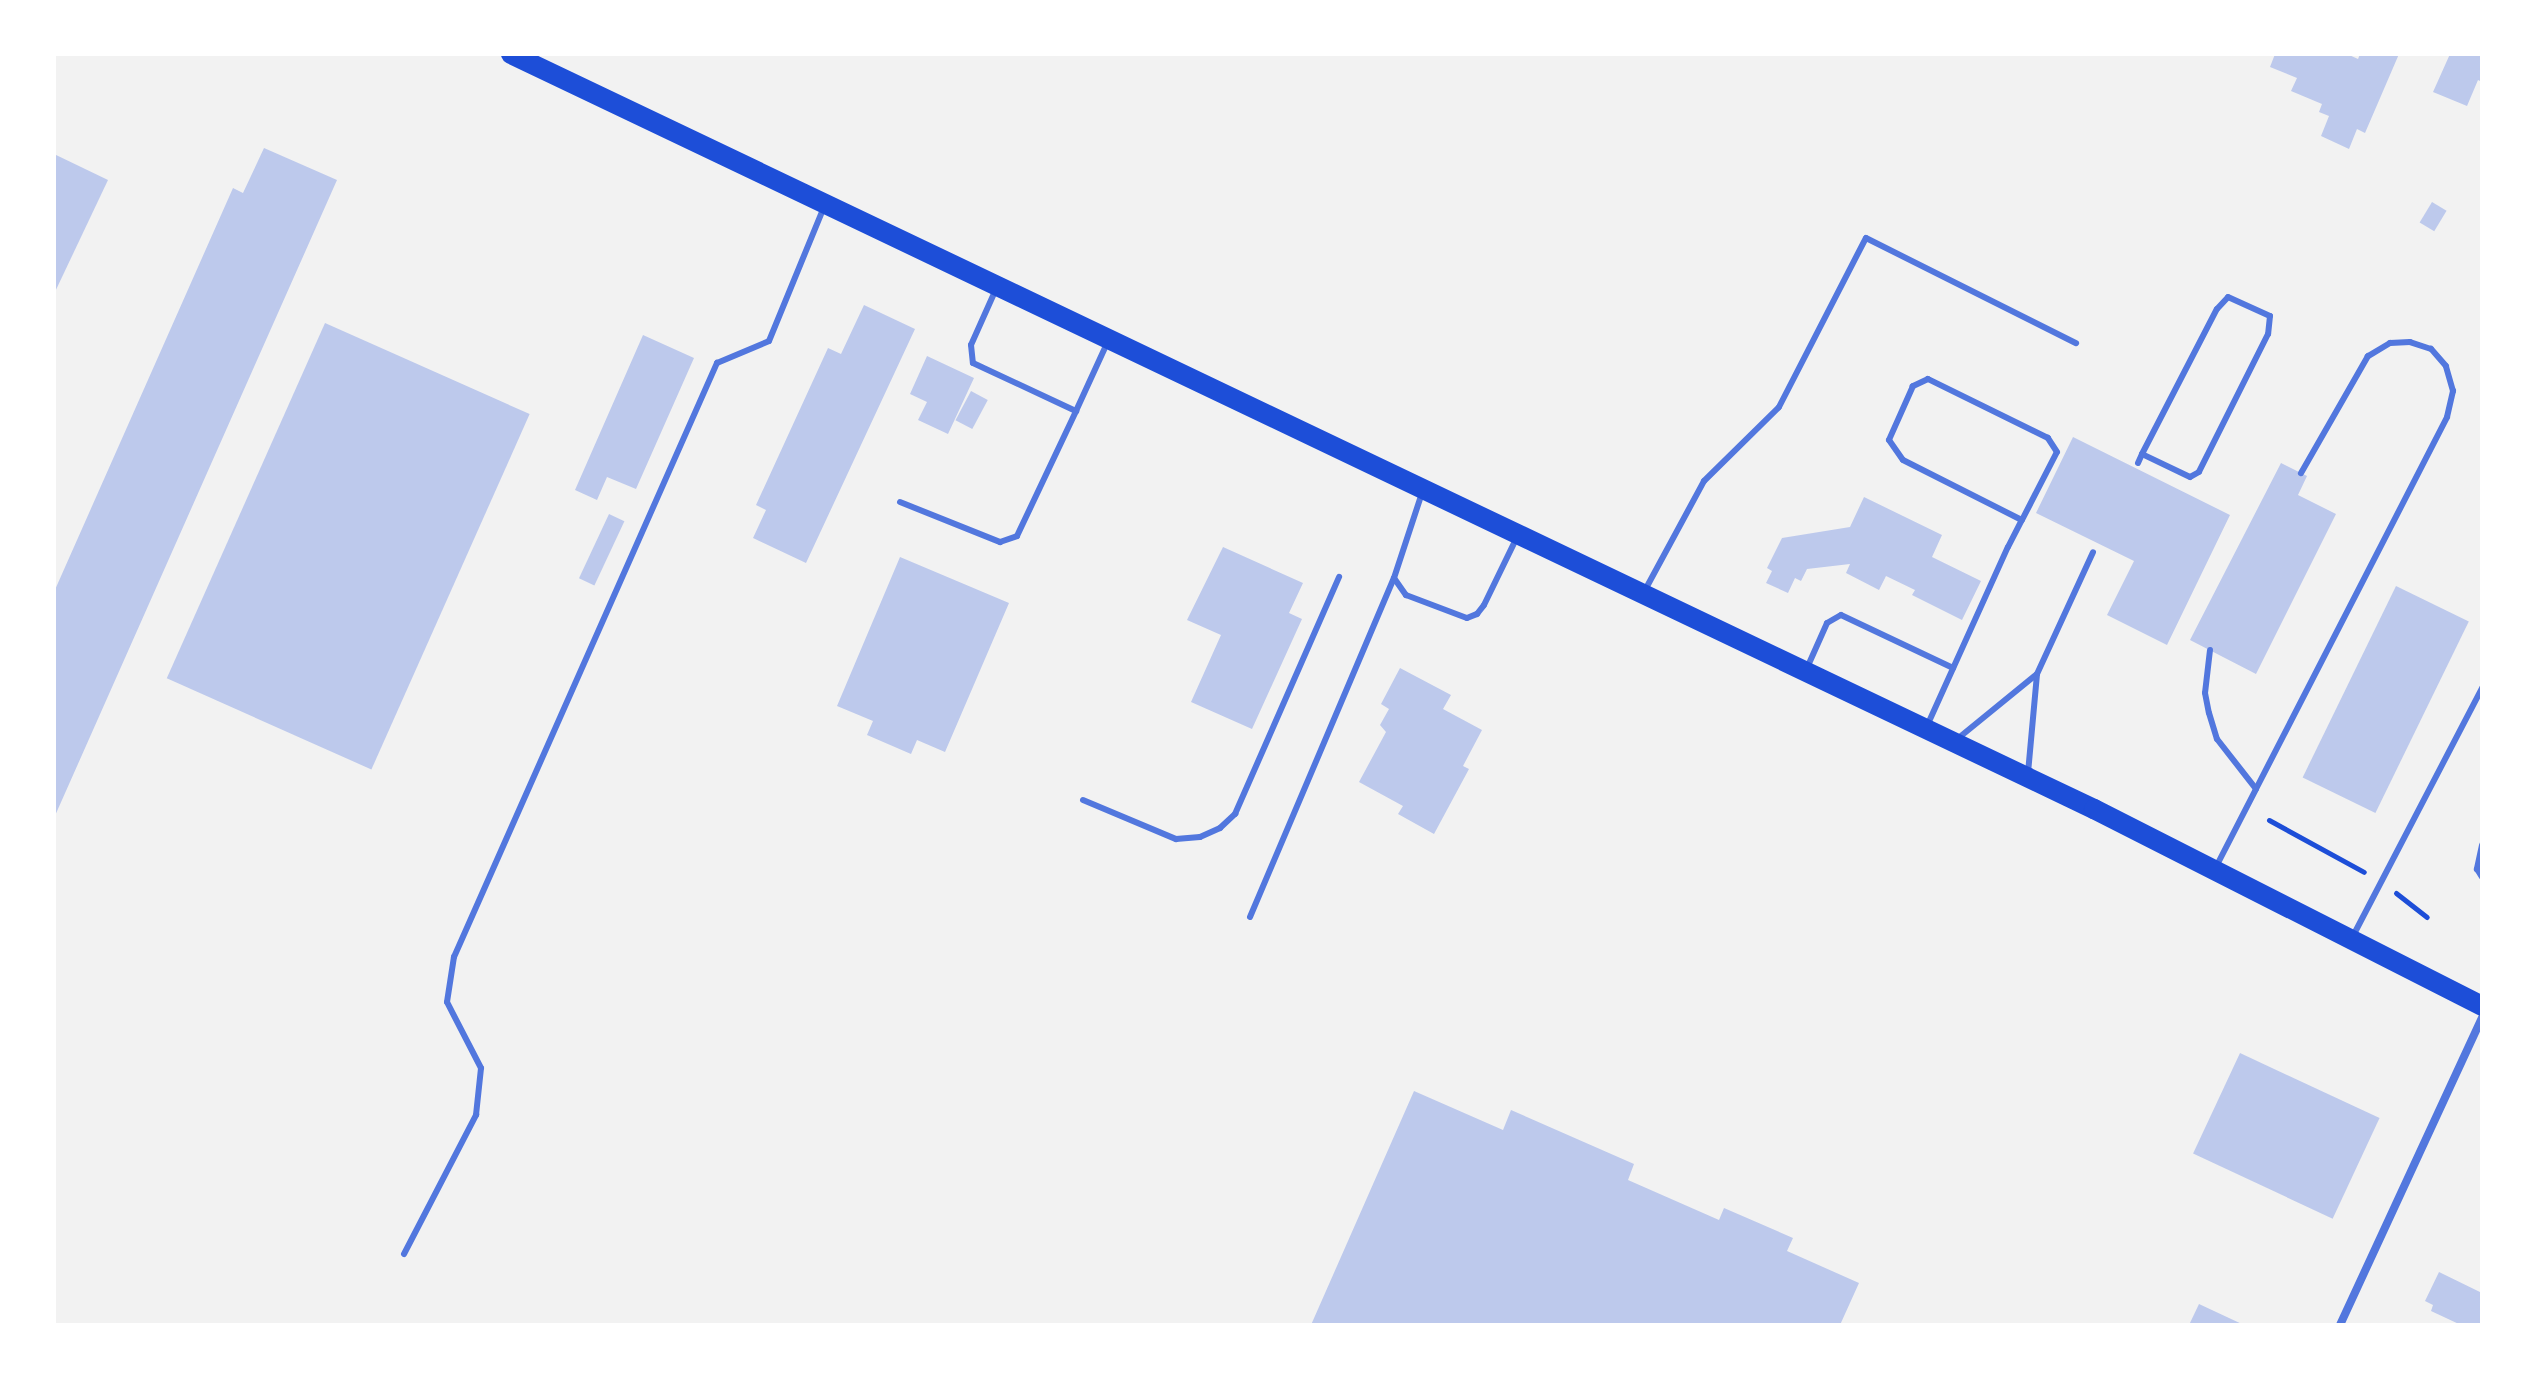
<!DOCTYPE html>
<style>
body{margin:0}
#map{position:relative;width:2536px;height:1379px;overflow:hidden;background:#f2f2f2;font-family:Commissioner,sans-serif}
div>[style]{position:absolute}
[style*='--x']{left:calc(var(--x)*1px);top:calc(var(--y)*1px);width:calc(var(--w)*1px);rotate:calc(var(--a)*1deg)}
.building>*{inset:0;background:#bdc9ec;transform-origin:0 0}
.path>*{height:5px;margin:-2.5px;padding:0 2.5px;transform-origin:2.5px;border-radius:2.5px;background:#1d4ed8}
.service>*{height:6px;margin:-3px;padding:0 3px;transform-origin:3px;border-radius:3px;background:#5277de}
.minor>*{height:8px;margin:-4px;padding:0 4px;transform-origin:4px;border-radius:4px;background:#5277de}
.primary>*{height:20px;margin:-10px;padding:0 10px;transform-origin:10px;border-radius:10px;background:#1d4ed8}
span{translate:-50% -50%;white-space:nowrap;text-align:center;line-height:1.15;-webkit-text-stroke:7px #fff;paint-order:stroke}
.frame{position:absolute;inset:0;border:56px solid #fff;pointer-events:none}
</style>
<div id="map">
<div class="building">
<div style="clip-path:polygon(2275px 54px,2347px 54px,2358px 59px,2360px 54px,2399px 54px,2365px 133px,2357px 129px,2349px 149px,2321px 136px,2329px 116px,2319px 112px,2322px 104px,2291px 91px,2297px 78px,2270px 67px)"></div>
<div style="clip-path:polygon(2450px 54px,2482px 54px,2482px 82px,2478px 80px,2467px 106px,2433px 92px)"></div>
<div style="clip-path:polygon(264px 148px,337px 180px,54px 818px,54px 592px,233px 188px,243px 193px)"></div>
<div style="clip-path:polygon(54px 154px,108px 180px,54px 294px)"></div>
<div style="left:2432px;top:202px;width:17px;height:24px;rotate:31deg"></div>
<div style="clip-path:polygon(864px 305px,915px 329px,806px 563px,753px 538px,766px 510px,756px 505px,828px 348px,841px 354px)"></div>
<div style="left:325px;top:323px;width:224px;height:389px;rotate:24deg"></div>
<div style="clip-path:polygon(643px 335px,694px 358px,636px 489px,607px 477px,597px 500px,575px 490px)"></div>
<div style="clip-path:polygon(927px 356px,974px 378px,948px 434px,918px 420px,927px 402px,910px 394px)"></div>
<div style="left:971px;top:391px;width:19px;height:33px;rotate:28deg"></div>
<div style="clip-path:polygon(2073px 437px,2230px 515px,2167px 645px,2107px 615px,2134px 561px,2036px 513px)"></div>
<div style="clip-path:polygon(2281px 463px,2307px 476px,2298px 495px,2336px 514px,2256px 674px,2190px 640px)"></div>
<div style="clip-path:polygon(1864px 497px,1942px 535px,1932px 557px,1981px 581px,1962px 620px,1912px 595px,1915px 590px,1886px 576px,1879px 590px,1846px 573px,1850px 564px,1807px 569px,1801px 581px,1795px 578px,1788px 593px,1766px 583px,1772px 571px,1767px 568px,1782px 538px,1850px 527px)"></div>
<div style="left:609px;top:514px;width:17px;height:71px;rotate:25deg"></div>
<div style="clip-path:polygon(1223px 547px,1303px 583px,1289px 613px,1302px 619px,1252px 729px,1191px 702px,1221px 635px,1187px 620px)"></div>
<div style="clip-path:polygon(900px 557px,1009px 603px,945px 752px,917px 740px,911px 754px,867px 735px,873px 721px,837px 706px)"></div>
<div style="left:2396px;top:586px;width:81px;height:213px;rotate:26deg"></div>
<div style="clip-path:polygon(1400px 668px,1451px 695px,1443px 709px,1482px 730px,1463px 766px,1469px 769px,1434px 834px,1398px 814px,1403px 806px,1359px 782px,1386px 732px,1380px 725px,1389px 709px,1381px 704px)"></div>
<div style="left:2240px;top:1053px;width:154px;height:111px;rotate:25deg"></div>
<div style="clip-path:polygon(1414px 1091px,1503px 1130px,1511px 1110px,1634px 1164px,1628px 1180px,1719px 1220px,1724px 1208px,1793px 1238px,1787px 1251px,1859px 1283px,1840px 1325px,1311px 1325px)"></div>
<div style="clip-path:polygon(2439px 1272px,2482px 1293px,2482px 1325px,2461px 1325px,2431px 1311px,2433px 1305px,2425px 1301px)"></div>
<div style="clip-path:polygon(2199px 1304px,2244px 1325px,2189px 1325px)"></div>
</div>
<div class="path">
<div style="--x:2269;--y:820;--w:108;--a:28.7"></div>
<div style="--x:2396;--y:893;--w:39;--a:38"></div>
</div>
<div class="service">
<div style="--x:996;--y:289;--w:61;--a:114.1"></div>
<div style="--x:971;--y:345;--w:18;--a:84"></div>
<div style="--x:973;--y:363;--w:114;--a:25"></div>
<div style="--x:1076;--y:411;--w:77;--a:-65.4"></div>
<div style="--x:2138;--y:463;--w:10;--a:-66"></div>
<div style="--x:2142;--y:454;--w:163;--a:-62.7"></div>
<div style="--x:2217;--y:309;--w:16;--a:-47"></div>
<div style="--x:2228;--y:297;--w:46;--a:24.3"></div>
<div style="--x:2270;--y:316;--w:18;--a:96"></div>
<div style="--x:2268;--y:334;--w:154;--a:116.6"></div>
<div style="--x:2199;--y:472;--w:10;--a:151"></div>
<div style="--x:2190;--y:477;--w:53;--a:-154.4"></div>
<div style="--x:900;--y:502;--w:108;--a:21.8"></div>
<div style="--x:1000;--y:542;--w:18;--a:-19"></div>
<div style="--x:1017;--y:536;--w:138;--a:-64.7"></div>
<div style="--x:1394;--y:578;--w:21;--a:55"></div>
<div style="--x:1406;--y:595;--w:65;--a:20.7"></div>
<div style="--x:1467;--y:618;--w:11;--a:-22"></div>
<div style="--x:1477;--y:614;--w:11;--a:-52"></div>
<div style="--x:1484;--y:605;--w:76;--a:-64.1"></div>
<div style="--x:1644;--y:592;--w:126;--a:-61.6"></div>
<div style="--x:1704;--y:481;--w:105;--a:-44.6"></div>
<div style="--x:1779;--y:407;--w:190;--a:-62.8"></div>
<div style="--x:1866;--y:238;--w:235;--a:26.6"></div>
<div style="--x:2210;--y:650;--w:43;--a:96.6"></div>
<div style="--x:2205;--y:693;--w:20;--a:79"></div>
<div style="--x:2209;--y:713;--w:27;--a:73"></div>
<div style="--x:2217;--y:739;--w:63;--a:52"></div>
<div style="--x:2256;--y:789;--w:418;--a:-62.8"></div>
<div style="--x:2447;--y:417;--w:27;--a:-77"></div>
<div style="--x:2453;--y:391;--w:26;--a:-106"></div>
<div style="--x:2446;--y:366;--w:23;--a:-131"></div>
<div style="--x:2431;--y:349;--w:22;--a:-162"></div>
<div style="--x:2410;--y:342;--w:20;--a:177"></div>
<div style="--x:2390;--y:343;--w:26;--a:149"></div>
<div style="--x:2368;--y:356;--w:135;--a:119.8"></div>
<div style="--x:1807;--y:668;--w:49;--a:-66"></div>
<div style="--x:1827;--y:623;--w:16;--a:-30"></div>
<div style="--x:1841;--y:615;--w:124;--a:25.3"></div>
<div style="--x:1927;--y:726;--w:196;--a:-65.7"></div>
<div style="--x:2008;--y:547;--w:30;--a:-63"></div>
<div style="--x:2022;--y:520;--w:76;--a:-62.8"></div>
<div style="--x:2057;--y:452;--w:17;--a:-123"></div>
<div style="--x:2048;--y:438;--w:134;--a:-153.8"></div>
<div style="--x:1928;--y:379;--w:17;--a:155"></div>
<div style="--x:1913;--y:386;--w:59;--a:114"></div>
<div style="--x:1889;--y:440;--w:24;--a:55"></div>
<div style="--x:1903;--y:460;--w:133;--a:26.8"></div>
<div style="--x:1956;--y:740;--w:104;--a:-39.2"></div>
<div style="--x:2028;--y:773;--w:99;--a:-84.8"></div>
<div style="--x:2037;--y:674;--w:134;--a:-65.3"></div>
<div style="--x:1083;--y:800;--w:101;--a:22.8"></div>
<div style="--x:1176;--y:839;--w:24;--a:-5"></div>
<div style="--x:1200;--y:837;--w:22;--a:-24"></div>
<div style="--x:1220;--y:828;--w:21;--a:-43"></div>
<div style="--x:1235;--y:814;--w:259;--a:-66.3"></div>
<div style="--x:2482;--y:845;--w:25;--a:102"></div>
<div style="--x:2477;--y:869;--w:9;--a:58"></div>
<div style="--x:2217;--y:865;--w:85;--a:-62.8"></div>
<div style="--x:1250;--y:917;--w:368;--a:-67"></div>
<div style="--x:1394;--y:578;--w:89;--a:-71.8"></div>
<div style="--x:2353;--y:936;--w:280;--a:-62.5"></div>
<div style="--x:404;--y:1254;--w:157;--a:-62.6"></div>
<div style="--x:476;--y:1115;--w:47;--a:-83.9"></div>
<div style="--x:481;--y:1068;--w:74;--a:-117.3"></div>
<div style="--x:447;--y:1002;--w:46;--a:-81.2"></div>
<div style="--x:454;--y:957;--w:650;--a:-66.12"></div>
<div style="--x:717;--y:363;--w:56;--a:-22.9"></div>
<div style="--x:769;--y:341;--w:145;--a:-67.7"></div>
</div>
<div class="minor">
<div style="--x:2340;--y:1325;--w:339;--a:-65.2"></div>
</div>
<div class="primary">
<div style="--x:511;--y:54;--w:1754;--a:25.5"></div>
<div style="--x:2094;--y:809;--w:435;--a:26.9"></div>
</div>
<div class="frame"></div>
</div>
